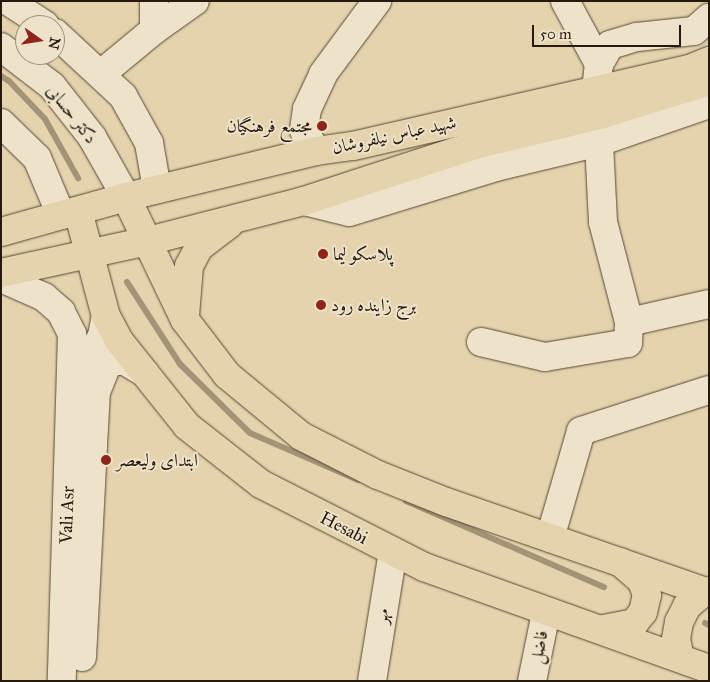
<!DOCTYPE html>
<meta charset="utf-8">
<style>
body{margin:0}
#map{position:relative;width:710px;height:682px;overflow:hidden;background:#e5d3ad;font-family:"IM FELL Great Primer",Amiri,serif}
div>[style]{position:absolute}
[style*='--x']{left:calc(var(--x)*1px);top:calc(var(--y)*1px);width:calc(var(--w)*1px);rotate:calc(var(--a)*1deg)}
.stream>*{height:6px;margin:-3px;padding:0 3px;transform-origin:3px;border-radius:3px;background:#a49477}
.roads{filter:drop-shadow(0 0 1px #564835) drop-shadow(0 0 1px #564835)}
.minor>*{height:28px;margin:-14px;padding:0 14px;transform-origin:14px;border-radius:14px;background:#eee2ca}
.major>*{height:28px;margin:-14px;padding:0 14px;transform-origin:14px;border-radius:14px;background:#e5d3ad}
.dots>*{width:14px;height:14px;translate:-50% -50%;box-sizing:border-box;border:2px solid #eee2ca;border-radius:50%}
span{translate:-50% -50%;white-space:nowrap;text-align:center;line-height:1.15;-webkit-text-stroke:4px #eee2ca;paint-order:stroke}
.street-label{font-size:18px;color:#26190d}
.poi-label{font-size:18px;color:#26190d}
.right{translate:-100% -50%;text-align:right}
.left{translate:0 -50%;text-align:left}
.frame{position:absolute;inset:0;border:2px solid #26190d;pointer-events:none}
.north{position:absolute;left:15px;top:15px;width:50px;height:50px;box-sizing:border-box;background:#eee2ca;border:1px solid #9e927e;border-radius:50%;rotate:103deg;font-size:14px;font-weight:700;line-height:20px;text-align:center;color:#26190d}
.north::after{content:'';display:block;margin:auto;width:18px;height:22px;background:#8f2418;clip-path:polygon(50% 0,100% 100%,50% 72%,0 100%)}
.scale{position:absolute;left:532px;top:25px;width:149px;height:22px;box-sizing:border-box;border:2px solid #26190d;border-top:0;padding-left:6px;font-size:15px;line-height:18px;white-space:nowrap;color:#26190d;-webkit-text-stroke:4px #eee2ca;paint-order:stroke}
</style>
<div id="map">
<div class="stream">
<div style="--x:1;--y:76;--w:9;--a:32"></div>
<div style="--x:9;--y:81;--w:52;--a:46.5"></div>
<div style="--x:45;--y:119;--w:68;--a:60.8"></div>
<div style="--x:127;--y:282;--w:98;--a:57.1"></div>
<div style="--x:180;--y:364;--w:98;--a:44.6"></div>
<div style="--x:250;--y:433;--w:118;--a:23.5"></div>
<div style="--x:406;--y:501;--w:216;--a:23.5"></div>
<div style="--x:705;--y:623;--w:4;--a:27"></div>
</div>
<div class="roads">
<div class="minor">
<div style="--x:8;--y:1;--w:44;--a:33"></div>
<div style="--x:565;--y:1;--w:72;--a:61.6"></div>
<div style="--x:154;--y:30;--w:50;--a:-35.3"></div>
<div style="--x:55;--y:33;--w:93;--a:42.8"></div>
<div style="--x:123;--y:96;--w:54;--a:61"></div>
<div style="--x:149;--y:143;--w:47;--a:80.1"></div>
<div style="--x:1;--y:47;--w:64;--a:37.4"></div>
<div style="--x:52;--y:86;--w:65;--a:51.9"></div>
<div style="--x:92;--y:137;--w:69;--a:60.5"></div>
<div style="--x:101;--y:74;--w:69;--a:-39.7"></div>
<div style="--x:154;--y:30;--w:29;--a:-90"></div>
<div style="--x:596;--y:91;--w:27;--a:-84"></div>
<div style="--x:599;--y:64;--w:22;--a:-60"></div>
<div style="--x:610;--y:45;--w:28;--a:-17"></div>
<div style="--x:637;--y:37;--w:57;--a:-6"></div>
<div style="--x:694;--y:31;--w:20;--a:-41"></div>
<div style="--x:1;--y:123;--w:50;--a:44.2"></div>
<div style="--x:37;--y:158;--w:62;--a:67.2"></div>
<div style="--x:316;--y:151;--w:24;--a:-120"></div>
<div style="--x:304;--y:130;--w:21;--a:-82"></div>
<div style="--x:307;--y:109;--w:38;--a:-65"></div>
<div style="--x:323;--y:74;--w:91;--a:-53.5"></div>
<div style="--x:304;--y:201;--w:46;--a:13.7"></div>
<div style="--x:349;--y:212;--w:154;--a:-17"></div>
<div style="--x:496;--y:167;--w:106;--a:-13.6"></div>
<div style="--x:599;--y:142;--w:116;--a:-19.1"></div>
<div style="--x:1;--y:278;--w:47;--a:23.8"></div>
<div style="--x:44;--y:297;--w:23;--a:41"></div>
<div style="--x:61;--y:312;--w:25;--a:63"></div>
<div style="--x:72;--y:334;--w:347;--a:91.7"></div>
<div style="--x:629;--y:322;--w:82;--a:-12.7"></div>
<div style="--x:481;--y:342;--w:66;--a:13.2"></div>
<div style="--x:545;--y:357;--w:84;--a:-9.6"></div>
<div style="--x:628;--y:343;--w:21;--a:-87"></div>
<div style="--x:629;--y:322;--w:103;--a:-104.6"></div>
<div style="--x:603;--y:222;--w:80;--a:-92.9"></div>
<div style="--x:77;--y:382;--w:52;--a:-61.5"></div>
<div style="--x:102;--y:336;--w:20;--a:-79"></div>
<div style="--x:550;--y:538;--w:111;--a:-73.8"></div>
<div style="--x:581;--y:431;--w:134;--a:-17.8"></div>
<div style="--x:82;--y:657;--w:265;--a:-87"></div>
<div style="--x:96;--y:392;--w:29;--a:-68"></div>
<div style="--x:107;--y:365;--w:9;--a:-27"></div>
<div style="--x:115;--y:361;--w:10;--a:0"></div>
<div style="--x:125;--y:361;--w:23;--a:31"></div>
<div style="--x:372;--y:681;--w:131;--a:-80.8"></div>
<div style="--x:532;--y:681;--w:69;--a:-78.4"></div>
</div>
<div class="major">
<div style="--x:126;--y:197;--w:136;--a:64.4"></div>
<div style="--x:185;--y:320;--w:69;--a:52.6"></div>
<div style="--x:227;--y:375;--w:96;--a:39.5"></div>
<div style="--x:301;--y:436;--w:86;--a:26.9"></div>
<div style="--x:378;--y:475;--w:73;--a:21.7"></div>
<div style="--x:446;--y:502;--w:278;--a:19.1"></div>
<div style="--x:78;--y:211;--w:109;--a:75.1"></div>
<div style="--x:106;--y:316;--w:30;--a:62"></div>
<div style="--x:120;--y:342;--w:107;--a:51.4"></div>
<div style="--x:187;--y:426;--w:94;--a:38.1"></div>
<div style="--x:261;--y:484;--w:183;--a:27"></div>
<div style="--x:424;--y:567;--w:303;--a:19.7"></div>
<div style="--x:1;--y:232;--w:130;--a:-15.6"></div>
<div style="--x:126;--y:197;--w:195;--a:-13.6"></div>
<div style="--x:316;--y:151;--w:37;--a:-8"></div>
<div style="--x:353;--y:146;--w:346;--a:-12.9"></div>
<div style="--x:690;--y:69;--w:21;--a:-23"></div>
<div style="--x:1;--y:273;--w:150;--a:-12.3"></div>
<div style="--x:148;--y:241;--w:161;--a:-14.4"></div>
<div style="--x:304;--y:201;--w:180;--a:-18.1"></div>
<div style="--x:475;--y:145;--w:129;--a:-13.5"></div>
<div style="--x:600;--y:115;--w:114;--a:-17.3"></div>
<div style="--x:185;--y:316;--w:50;--a:-85.4"></div>
<div style="--x:189;--y:266;--w:21;--a:-62"></div>
<div style="--x:199;--y:247;--w:38;--a:-37"></div>
<div style="--x:604;--y:629;--w:31;--a:-11"></div>
<div style="--x:634;--y:623;--w:14;--a:-51"></div>
<div style="--x:643;--y:612;--w:17;--a:-77"></div>
<div style="--x:647;--y:595;--w:15;--a:-110"></div>
<div style="--x:642;--y:581;--w:29;--a:-139"></div>
<div style="--x:680;--y:658;--w:19;--a:-102"></div>
<div style="--x:676;--y:639;--w:17;--a:-80"></div>
<div style="--x:679;--y:622;--w:18;--a:-63"></div>
<div style="--x:687;--y:606;--w:23;--a:-40"></div>
</div>
</div>
<div class="dots">
<div style="left:322px;top:126px;background:#8f2418"></div>
<div style="left:323px;top:254px;background:#8f2418"></div>
<div style="left:321px;top:305px;background:#8f2418"></div>
<div style="left:106px;top:460px;background:#8f2418"></div>
</div>
<div class="street-label">
<span style="left:72px;top:114px;rotate:52deg">دکتر حسابی</span>
<span style="left:394px;top:135px;rotate:-12deg">شهید عباس نیلفروشان</span>
<span style="left:67px;top:515px;rotate:-88deg">Vali Asr</span>
<span style="left:344px;top:528px;rotate:27deg">Hesabi</span>
<span style="left:382px;top:616px;rotate:-81deg">مهر</span>
<span style="left:539px;top:647px;rotate:-79deg">فاضل</span>
</div>
<div class="poi-label">
<span class="right" style="left:312px;top:126px">مجتمع فرهنگیان</span>
<span class="left" style="left:333px;top:254px">پلاسکو لیما</span>
<span class="left" style="left:331px;top:305px">برج زاینده رود</span>
<span class="left" style="left:116px;top:460px">ابتدای ولیعصر</span>
</div>
<div class="frame"></div>
<div class="north">N</div>
<div class="scale">50 m</div>
</div>
